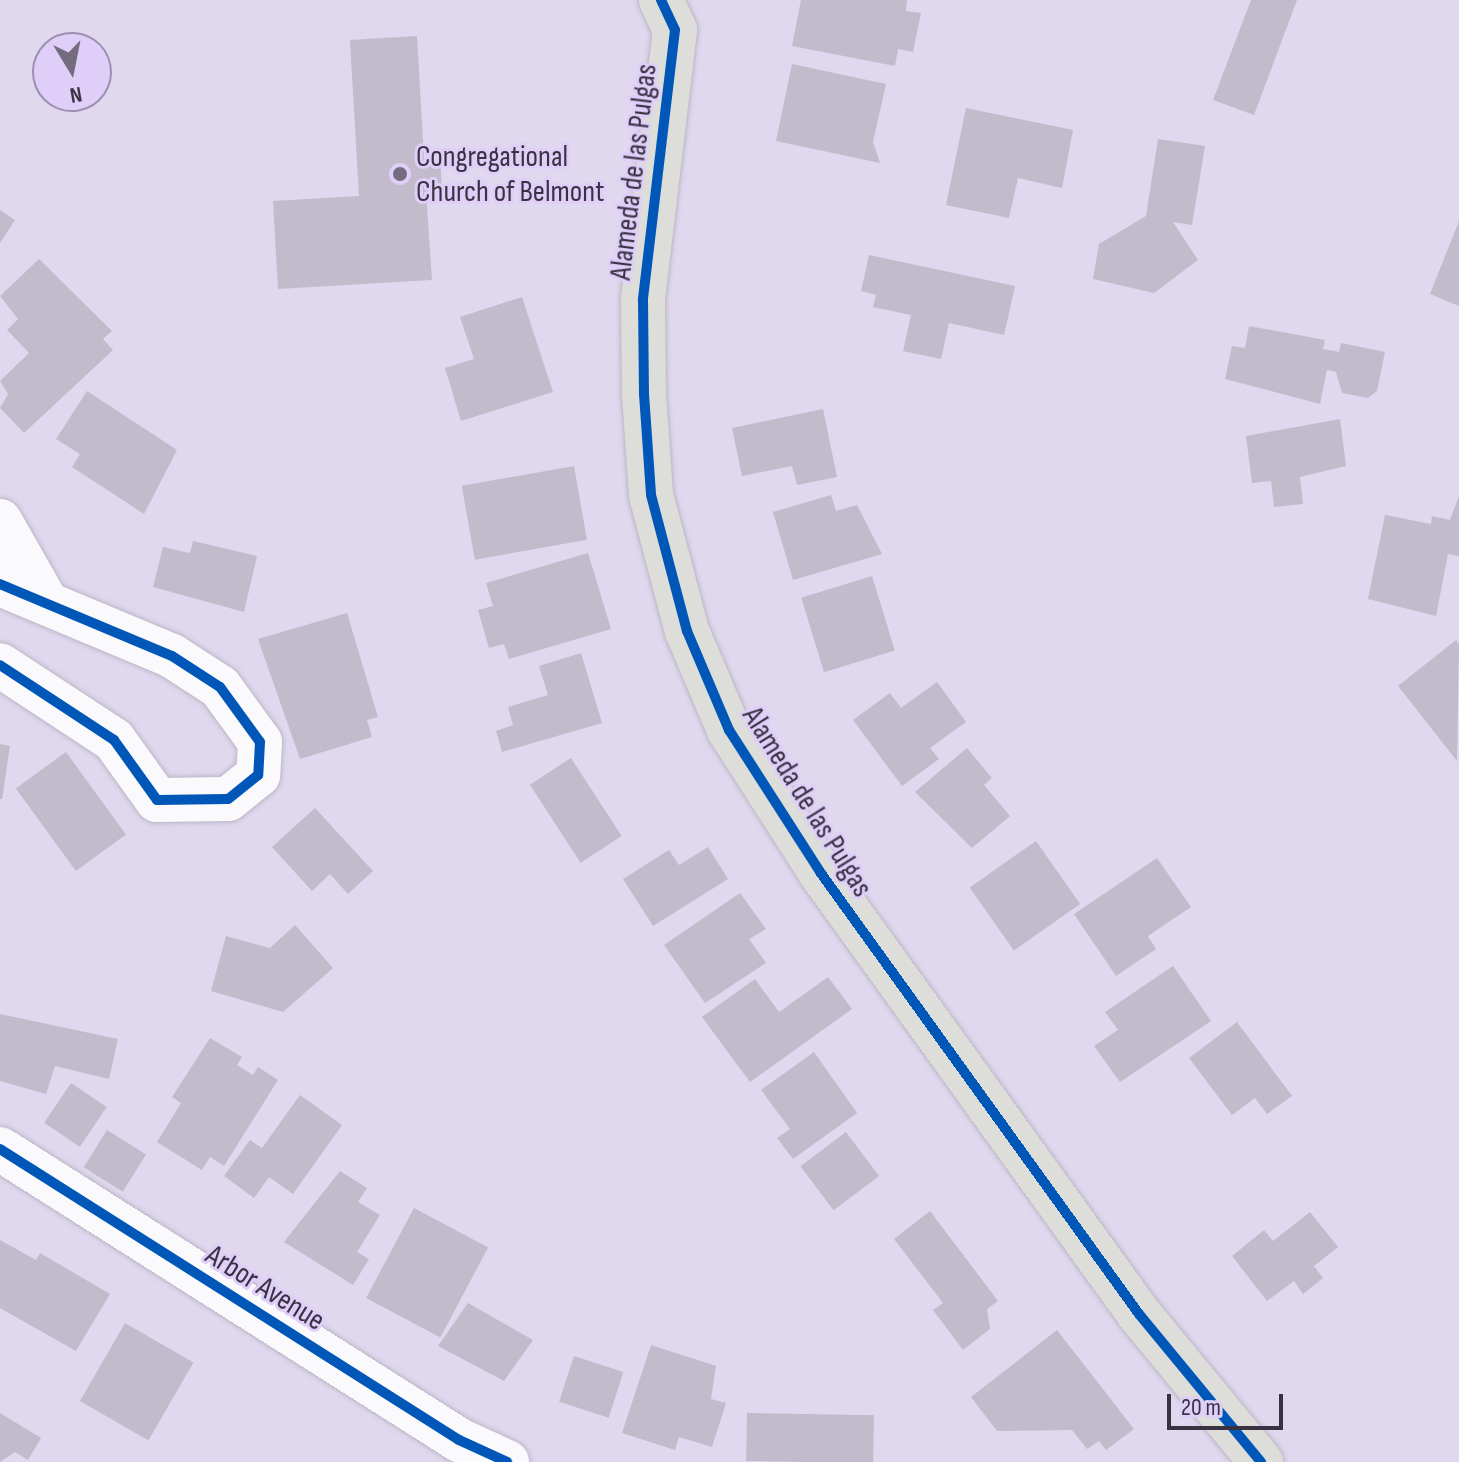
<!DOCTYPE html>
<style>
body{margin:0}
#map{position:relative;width:1459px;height:1462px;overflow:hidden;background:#e0d8ee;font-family:"Sofia Sans Condensed",sans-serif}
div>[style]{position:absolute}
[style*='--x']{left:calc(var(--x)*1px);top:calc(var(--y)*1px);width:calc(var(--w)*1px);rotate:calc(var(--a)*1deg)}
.building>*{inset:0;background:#c1bbcc;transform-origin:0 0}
.roads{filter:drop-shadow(0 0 2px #bcb5c6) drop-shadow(0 0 2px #bcb5c6)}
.minor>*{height:44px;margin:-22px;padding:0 22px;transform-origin:22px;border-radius:22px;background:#faf9fc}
.major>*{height:44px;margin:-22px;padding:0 22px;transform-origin:22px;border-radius:22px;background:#dddeda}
.cycleway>*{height:10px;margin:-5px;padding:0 5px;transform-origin:5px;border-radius:5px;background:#0057b8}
.dots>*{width:22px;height:22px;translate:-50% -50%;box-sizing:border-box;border:4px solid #decef8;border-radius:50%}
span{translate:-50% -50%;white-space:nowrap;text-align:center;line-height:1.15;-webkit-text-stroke:6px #decef8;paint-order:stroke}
.poi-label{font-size:30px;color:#383243}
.left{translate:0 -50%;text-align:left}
.street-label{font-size:30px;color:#383243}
.north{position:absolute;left:32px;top:32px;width:80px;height:80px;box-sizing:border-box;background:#decef8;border:2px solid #9c90b0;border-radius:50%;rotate:170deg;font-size:22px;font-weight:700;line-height:32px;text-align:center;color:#383243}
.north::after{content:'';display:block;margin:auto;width:28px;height:36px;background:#736c7f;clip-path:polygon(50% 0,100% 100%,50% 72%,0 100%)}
.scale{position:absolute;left:1167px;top:1394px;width:116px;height:36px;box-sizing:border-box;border:4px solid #383243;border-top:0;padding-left:10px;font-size:24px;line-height:28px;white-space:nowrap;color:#383243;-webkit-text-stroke:6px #decef8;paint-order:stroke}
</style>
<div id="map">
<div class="building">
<div style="clip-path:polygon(801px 0,907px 0,906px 11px,921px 13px,913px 52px,898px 49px,895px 66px,792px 46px)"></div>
<div style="clip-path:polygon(1251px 0,1297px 0,1254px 115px,1213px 100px)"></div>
<div style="clip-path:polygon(417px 36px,424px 158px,440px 156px,442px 191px,426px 192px,432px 280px,278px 289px,273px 201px,359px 196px,350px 40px)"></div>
<div style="clip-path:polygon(792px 64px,886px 84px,873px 142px,880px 163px,776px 141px)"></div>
<div style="clip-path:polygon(966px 108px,1073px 130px,1062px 188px,1018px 178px,1009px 218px,946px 205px)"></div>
<div style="clip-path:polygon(1158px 139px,1205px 146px,1192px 225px,1173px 222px,1198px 260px,1154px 293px,1093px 279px,1099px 244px,1146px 216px)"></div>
<div style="clip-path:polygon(0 210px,15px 220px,0 243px)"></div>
<div style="clip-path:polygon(1459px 221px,1459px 306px,1430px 294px)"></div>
<div style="clip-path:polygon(869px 255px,1015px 286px,1004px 335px,949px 323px,941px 359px,903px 351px,911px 315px,873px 307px,876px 295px,861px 291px)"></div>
<div style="clip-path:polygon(39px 259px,112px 331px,103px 339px,113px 350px,24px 433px,0 408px,8px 394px,0 381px,29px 353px,7px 330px,18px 319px,0 296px)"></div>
<div style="clip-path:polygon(522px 297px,553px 392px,461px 421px,445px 368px,474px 359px,460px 317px)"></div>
<div style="clip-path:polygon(1249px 326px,1325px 340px,1323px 349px,1339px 352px,1341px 343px,1385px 352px,1377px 391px,1368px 398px,1342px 393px,1336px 372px,1327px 370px,1320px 404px,1225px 379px,1232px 346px,1245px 348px)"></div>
<div style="clip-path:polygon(87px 391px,177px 450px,144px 514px,72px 467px,80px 454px,56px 439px)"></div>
<div style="clip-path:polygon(823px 409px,837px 477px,797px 485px,792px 466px,742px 476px,732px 428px)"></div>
<div style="clip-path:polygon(1340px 419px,1346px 466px,1300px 477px,1303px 504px,1274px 507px,1271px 481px,1252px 483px,1246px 436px)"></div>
<div style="left:574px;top:466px;width:75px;height:114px;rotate:80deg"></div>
<div style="clip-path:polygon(831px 495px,836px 511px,857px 505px,882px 554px,793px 580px,773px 512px)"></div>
<div style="clip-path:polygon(1459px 496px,1459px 556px,1448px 554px,1436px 616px,1368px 599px,1385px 515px,1431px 524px,1432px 516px,1450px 520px)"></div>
<div style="clip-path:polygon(193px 541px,257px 556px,244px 612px,153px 587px,163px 547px,190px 553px)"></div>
<div style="clip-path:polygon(588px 553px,611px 629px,509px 659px,504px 644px,489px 648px,478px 610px,493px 606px,486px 583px)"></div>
<div style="left:872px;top:576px;width:78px;height:74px;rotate:73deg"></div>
<div style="clip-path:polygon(347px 613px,378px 717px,367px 720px,372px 737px,300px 759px,258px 639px)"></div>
<div style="clip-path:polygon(1456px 640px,1459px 644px,1457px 761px,1398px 686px)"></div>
<div style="clip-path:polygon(581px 653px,602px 723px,502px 752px,496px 731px,513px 725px,508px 707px,548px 695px,539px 666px)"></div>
<div style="clip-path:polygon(937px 682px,966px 722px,930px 748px,939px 759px,902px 786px,853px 720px,890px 693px,901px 708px)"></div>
<div style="clip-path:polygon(0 744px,10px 746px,2px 799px,0 799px)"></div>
<div style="clip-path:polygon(967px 748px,992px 778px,984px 785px,1010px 816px,972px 848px,915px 792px)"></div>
<div style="left:66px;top:752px;width:102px;height:62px;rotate:54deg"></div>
<div style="left:571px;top:758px;width:93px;height:49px;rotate:57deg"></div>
<div style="clip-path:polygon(315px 808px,373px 871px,348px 894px,330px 874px,312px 891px,272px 847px)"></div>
<div style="left:1036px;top:841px;width:77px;height:81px;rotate:55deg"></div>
<div style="clip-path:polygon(708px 847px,728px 879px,653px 926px,623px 879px,669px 850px,679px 865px)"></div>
<div style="clip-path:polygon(1157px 858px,1191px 907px,1148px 936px,1156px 949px,1116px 976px,1074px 914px)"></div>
<div style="clip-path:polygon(740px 893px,766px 929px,749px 939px,766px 963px,705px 1003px,664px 945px)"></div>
<div style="clip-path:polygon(295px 925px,333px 968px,283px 1012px,211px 991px,226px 936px,270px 948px)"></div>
<div style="clip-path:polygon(1173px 966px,1211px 1021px,1120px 1082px,1094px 1046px,1118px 1030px,1105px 1012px)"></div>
<div style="clip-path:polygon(828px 977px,852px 1009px,750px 1082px,702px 1017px,755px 979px,779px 1012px)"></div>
<div style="clip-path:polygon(0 1014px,118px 1039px,109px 1079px,55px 1066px,46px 1094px,0 1081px)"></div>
<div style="clip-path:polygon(1237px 1022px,1292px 1096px,1267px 1114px,1255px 1098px,1232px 1115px,1189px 1058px)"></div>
<div style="clip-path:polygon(210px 1038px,242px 1057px,237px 1065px,253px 1075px,258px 1067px,278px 1080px,224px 1166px,210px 1157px,202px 1170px,157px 1142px,181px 1103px,172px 1097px)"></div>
<div style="clip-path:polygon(814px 1052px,857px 1113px,793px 1159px,777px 1138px,790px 1129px,761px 1090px)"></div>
<div style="left:71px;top:1083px;width:43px;height:48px;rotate:34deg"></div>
<div style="clip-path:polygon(300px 1095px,342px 1125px,293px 1194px,269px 1177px,254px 1198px,224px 1176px,250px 1140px,262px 1148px)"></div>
<div style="left:107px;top:1130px;width:46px;height:44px;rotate:32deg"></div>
<div style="left:846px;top:1132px;width:55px;height:57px;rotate:53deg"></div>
<div style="clip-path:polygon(340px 1171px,367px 1188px,358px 1202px,380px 1215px,357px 1252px,369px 1259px,353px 1285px,284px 1242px)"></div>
<div style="left:414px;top:1208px;width:84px;height:102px;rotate:28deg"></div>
<div style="clip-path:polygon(930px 1211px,998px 1301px,987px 1309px,990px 1329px,963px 1350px,933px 1310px,943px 1303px,894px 1239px)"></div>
<div style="clip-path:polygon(1310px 1212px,1338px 1247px,1314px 1266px,1323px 1278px,1303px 1294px,1294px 1281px,1267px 1301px,1232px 1256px,1264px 1230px,1273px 1241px)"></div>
<div style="clip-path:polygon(0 1240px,36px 1260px,40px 1253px,110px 1294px,76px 1351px,0 1308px)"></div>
<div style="clip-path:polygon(468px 1303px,533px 1340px,504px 1381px,438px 1346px)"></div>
<div style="left:125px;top:1323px;width:79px;height:90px;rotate:30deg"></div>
<div style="clip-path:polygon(1057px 1330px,1134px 1429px,1106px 1450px,1099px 1441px,1087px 1449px,1072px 1430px,997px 1431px,971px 1397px)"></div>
<div style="clip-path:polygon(651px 1345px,716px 1366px,711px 1399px,726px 1403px,712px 1447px,679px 1437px,675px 1450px,622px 1433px)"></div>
<div style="left:574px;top:1356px;width:52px;height:48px;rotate:18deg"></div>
<div style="clip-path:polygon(0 1413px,41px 1438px,28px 1460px,15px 1452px,0 1462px)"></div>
<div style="left:747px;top:1413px;width:127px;height:48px;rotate:1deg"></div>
</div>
<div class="roads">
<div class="minor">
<div style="--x:0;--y:521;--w:91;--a:60.3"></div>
<div style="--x:0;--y:584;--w:186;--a:22.7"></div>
<div style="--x:172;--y:656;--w:57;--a:32.9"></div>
<div style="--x:220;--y:687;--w:68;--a:54"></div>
<div style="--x:260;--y:742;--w:33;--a:93"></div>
<div style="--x:258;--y:775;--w:38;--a:141"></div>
<div style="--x:228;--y:799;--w:71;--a:179.2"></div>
<div style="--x:157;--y:800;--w:74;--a:-125.6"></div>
<div style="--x:114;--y:740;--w:136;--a:-146.7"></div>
<div style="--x:0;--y:1149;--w:543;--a:32.37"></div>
<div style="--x:459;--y:1440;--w:53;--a:24.6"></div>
</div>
<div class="major">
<div style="--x:661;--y:0;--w:33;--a:65"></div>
<div style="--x:675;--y:30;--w:272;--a:96.8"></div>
<div style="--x:643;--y:300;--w:94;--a:89.4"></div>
<div style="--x:644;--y:394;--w:101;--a:86"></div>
<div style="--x:651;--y:495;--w:141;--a:75.2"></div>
<div style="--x:687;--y:631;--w:108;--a:67"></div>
<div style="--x:729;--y:730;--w:169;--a:57.3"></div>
<div style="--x:820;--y:872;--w:545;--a:54.18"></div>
<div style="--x:1139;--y:1314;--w:192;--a:50.5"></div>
</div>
</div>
<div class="cycleway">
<div style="--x:661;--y:0;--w:33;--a:65"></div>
<div style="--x:675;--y:30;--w:272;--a:96.8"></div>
<div style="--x:643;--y:300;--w:94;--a:89.4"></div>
<div style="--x:644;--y:394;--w:101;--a:86"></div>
<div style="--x:651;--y:495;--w:141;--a:75.2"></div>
<div style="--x:687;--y:631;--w:108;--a:67"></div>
<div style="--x:729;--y:730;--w:169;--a:57.3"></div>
<div style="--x:820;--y:872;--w:545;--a:54.18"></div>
<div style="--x:1139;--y:1314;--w:192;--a:50.5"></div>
<div style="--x:0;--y:584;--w:186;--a:22.7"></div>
<div style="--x:172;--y:656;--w:57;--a:32.9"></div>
<div style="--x:220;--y:687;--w:68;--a:54"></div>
<div style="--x:260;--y:742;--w:33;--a:93"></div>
<div style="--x:258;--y:775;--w:38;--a:141"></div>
<div style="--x:228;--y:799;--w:71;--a:179.2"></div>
<div style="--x:157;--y:800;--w:74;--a:-125.6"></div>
<div style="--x:114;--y:740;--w:136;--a:-146.7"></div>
<div style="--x:0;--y:1149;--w:543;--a:32.37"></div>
<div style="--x:459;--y:1440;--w:53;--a:24.6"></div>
</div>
<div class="dots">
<div style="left:400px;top:174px;background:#736c7f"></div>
</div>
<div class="poi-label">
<span class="left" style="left:416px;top:174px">Congregational<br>Church of Belmont</span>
</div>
<div class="street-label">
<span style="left:634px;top:172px;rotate:-83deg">Alameda de las Pulgas</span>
<span style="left:807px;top:802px;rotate:58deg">Alameda de las Pulgas</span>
<span style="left:265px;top:1288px;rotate:32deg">Arbor Avenue</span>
</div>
<div class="north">N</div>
<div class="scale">20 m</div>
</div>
